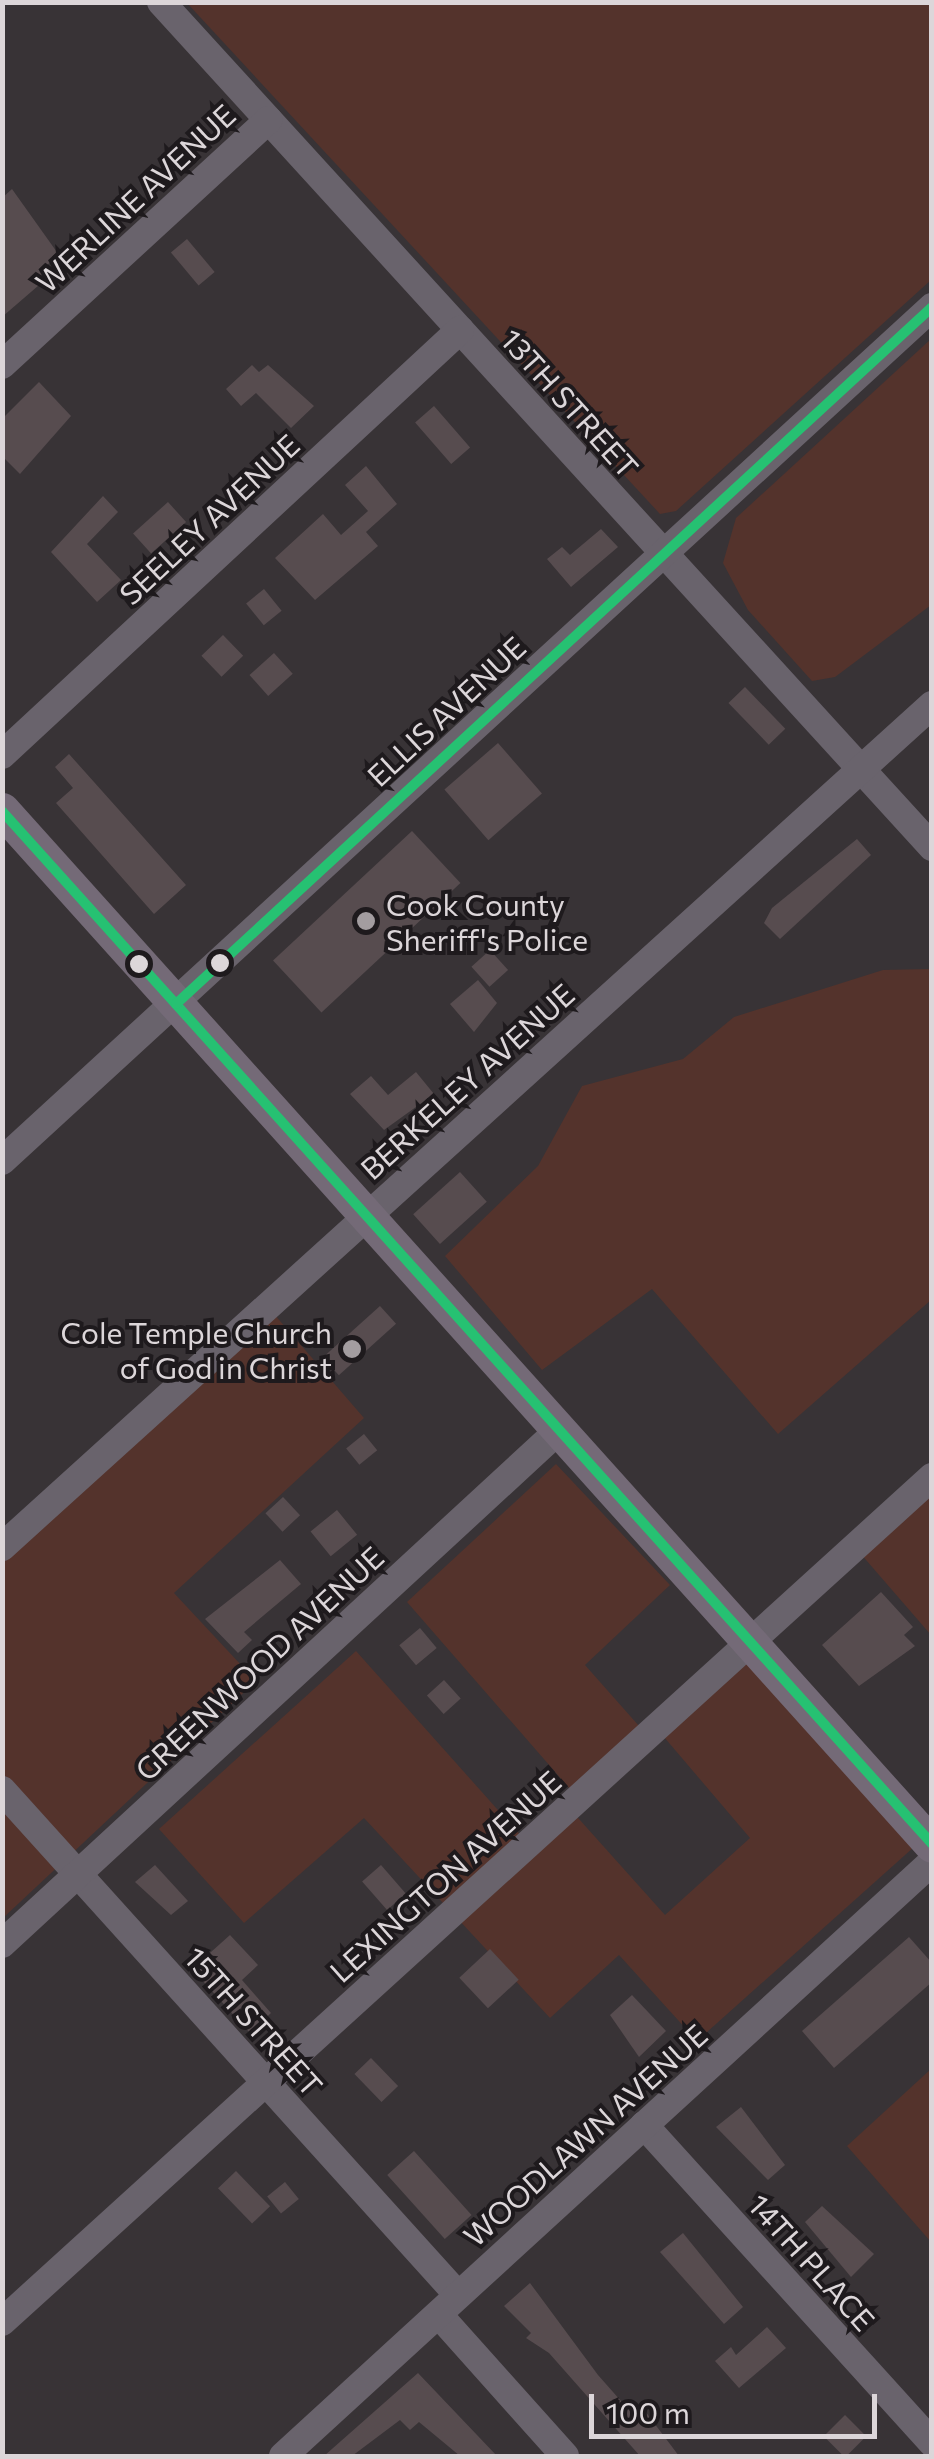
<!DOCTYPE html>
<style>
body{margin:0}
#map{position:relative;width:934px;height:2459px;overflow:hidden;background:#383336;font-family:Commissioner,sans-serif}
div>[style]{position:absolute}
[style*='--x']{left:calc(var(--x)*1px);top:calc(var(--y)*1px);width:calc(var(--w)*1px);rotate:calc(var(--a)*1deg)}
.green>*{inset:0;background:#54332c}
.building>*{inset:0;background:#574c4f;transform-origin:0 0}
.minor>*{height:28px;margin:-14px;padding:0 14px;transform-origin:14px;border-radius:14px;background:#69636c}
.major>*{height:35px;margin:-17.5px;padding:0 17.5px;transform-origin:17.5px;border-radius:17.5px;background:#746a77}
.bus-1>*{height:10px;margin:-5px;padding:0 5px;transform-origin:5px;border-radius:5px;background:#26c172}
.dots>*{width:28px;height:28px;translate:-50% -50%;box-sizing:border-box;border:5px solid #1e1a1d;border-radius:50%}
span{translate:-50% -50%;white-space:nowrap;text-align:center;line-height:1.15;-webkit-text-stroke:8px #1e1a1d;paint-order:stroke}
.street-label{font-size:30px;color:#dcd6d9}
.poi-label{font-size:30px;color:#dcd6d9}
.left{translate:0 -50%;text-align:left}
.right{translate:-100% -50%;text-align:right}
.frame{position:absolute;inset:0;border:5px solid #dcd6d9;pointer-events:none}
.scale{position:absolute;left:589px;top:2394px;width:288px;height:45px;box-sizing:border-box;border:5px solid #dcd6d9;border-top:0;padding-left:12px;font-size:30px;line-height:35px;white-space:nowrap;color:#dcd6d9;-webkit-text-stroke:8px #1e1a1d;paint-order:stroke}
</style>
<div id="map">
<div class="green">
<div style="clip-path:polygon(187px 3px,931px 3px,931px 280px,676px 511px,660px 514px)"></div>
<div style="clip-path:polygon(931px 339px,931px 605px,835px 677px,812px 681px,748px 610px,723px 563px,736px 518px)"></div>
<div style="clip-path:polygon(931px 969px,931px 1300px,778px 1434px,652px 1289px,542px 1370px,445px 1256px,538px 1166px,582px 1086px,683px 1059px,734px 1017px,883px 970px)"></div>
<div style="clip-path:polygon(274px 1314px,364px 1418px,174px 1593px,256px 1681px,3px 1918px,3px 1561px)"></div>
<div style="clip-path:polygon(556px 1464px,670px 1585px,585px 1665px,639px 1726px,570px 1789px,407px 1602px)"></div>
<div style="clip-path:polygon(931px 1489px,931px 1635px,860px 1553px)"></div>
<div style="clip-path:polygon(356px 1651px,523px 1838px,562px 1800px,665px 1915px,750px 1838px,664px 1737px,747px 1663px,914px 1847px,697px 2041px,619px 1955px,550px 2018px,364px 1818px,244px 1923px,159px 1829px)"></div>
<div style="clip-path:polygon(931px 2069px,931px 2242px,847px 2146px)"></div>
</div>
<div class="building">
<div style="clip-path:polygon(12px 189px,59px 255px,46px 266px,53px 273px,2px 317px,2px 198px)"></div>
<div style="left:187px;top:239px;width:43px;height:21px;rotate:50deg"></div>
<div style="clip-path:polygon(252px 365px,259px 372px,268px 365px,314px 406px,291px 428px,256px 393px,241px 406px,226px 389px)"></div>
<div style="clip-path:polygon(39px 382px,71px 416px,20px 474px,2px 456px,2px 419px)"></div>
<div style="left:434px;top:406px;width:55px;height:25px;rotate:49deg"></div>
<div style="clip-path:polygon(366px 466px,397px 504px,366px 532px,378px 546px,315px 600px,275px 558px,323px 514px,341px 535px,368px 511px,345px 485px)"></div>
<div style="clip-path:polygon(103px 496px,118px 512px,87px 544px,121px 580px,97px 602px,51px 552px)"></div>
<div style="left:168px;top:502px;width:27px;height:47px;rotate:48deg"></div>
<div style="clip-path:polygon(601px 529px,618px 547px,571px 587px,547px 559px,562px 547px,570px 555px)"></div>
<div style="left:264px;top:589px;width:28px;height:23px;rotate:51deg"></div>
<div style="left:223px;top:635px;width:29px;height:30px;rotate:46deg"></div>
<div style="left:274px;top:653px;width:28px;height:33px;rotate:48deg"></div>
<div style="left:745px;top:687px;width:58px;height:23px;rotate:46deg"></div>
<div style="left:498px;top:743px;width:67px;height:71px;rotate:49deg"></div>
<div style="clip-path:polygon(69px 754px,186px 885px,154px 914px,56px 803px,73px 788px,55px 767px)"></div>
<div style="left:412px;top:831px;width:71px;height:190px;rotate:47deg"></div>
<div style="clip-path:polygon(857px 839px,871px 855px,780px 939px,764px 923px,772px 908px)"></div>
<div style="left:490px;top:950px;width:27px;height:25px;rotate:48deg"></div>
<div style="clip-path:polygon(478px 980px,497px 1003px,474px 1032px,450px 1004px)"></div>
<div style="clip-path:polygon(416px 1072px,434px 1094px,384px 1130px,350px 1094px,371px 1076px,388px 1095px)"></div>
<div style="left:460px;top:1172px;width:40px;height:63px;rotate:48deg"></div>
<div style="left:380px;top:1306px;width:24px;height:77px;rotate:48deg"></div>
<div style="left:364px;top:1434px;width:21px;height:23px;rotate:51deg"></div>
<div style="left:283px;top:1497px;width:25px;height:24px;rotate:47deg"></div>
<div style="left:337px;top:1510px;width:32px;height:34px;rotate:51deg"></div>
<div style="clip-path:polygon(280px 1560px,301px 1584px,244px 1632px,252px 1640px,238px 1653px,205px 1619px)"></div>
<div style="clip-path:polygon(881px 1592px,913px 1627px,904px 1635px,915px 1646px,859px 1686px,822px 1645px)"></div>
<div style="left:420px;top:1628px;width:26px;height:27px;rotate:50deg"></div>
<div style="left:444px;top:1680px;width:25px;height:23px;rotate:48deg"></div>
<div style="clip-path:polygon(155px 1865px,188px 1901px,171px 1915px,135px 1882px)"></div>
<div style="left:381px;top:1865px;width:38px;height:25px;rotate:49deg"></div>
<div style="clip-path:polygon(230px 1935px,258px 1965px,242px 1980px,271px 2013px,250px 2033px,192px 1969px)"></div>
<div style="clip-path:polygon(909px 1937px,932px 1963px,932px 1982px,834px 2068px,802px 2031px)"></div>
<div style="left:490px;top:1949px;width:42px;height:42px;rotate:47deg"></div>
<div style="clip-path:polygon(632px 1995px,666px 2031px,639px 2057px,610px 2015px)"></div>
<div style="left:371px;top:2058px;width:39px;height:23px;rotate:46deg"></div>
<div style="clip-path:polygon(741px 2107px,785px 2165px,768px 2180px,716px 2127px)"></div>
<div style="left:414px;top:2151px;width:86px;height:36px;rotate:48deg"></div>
<div style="left:236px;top:2171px;width:49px;height:25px;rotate:46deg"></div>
<div style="left:285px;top:2182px;width:22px;height:23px;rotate:51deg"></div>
<div style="clip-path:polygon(822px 2206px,874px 2254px,851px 2277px,805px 2222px)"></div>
<div style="clip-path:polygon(683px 2233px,743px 2307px,724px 2324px,660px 2252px)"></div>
<div style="clip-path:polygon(530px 2283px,598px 2375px,636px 2418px,645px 2411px,679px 2456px,640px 2456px,549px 2353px,526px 2338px,531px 2333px,504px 2306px)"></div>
<div style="clip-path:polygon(767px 2327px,786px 2348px,739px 2388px,715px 2361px,731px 2347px,736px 2355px)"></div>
<div style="clip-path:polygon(418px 2373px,497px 2456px,460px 2456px,419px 2422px,410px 2430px,400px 2420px,352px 2456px,324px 2456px)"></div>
<div style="left:845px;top:2415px;width:30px;height:30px;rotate:45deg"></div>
</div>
<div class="minor">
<div style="--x:161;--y:2;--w:1144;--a:47.62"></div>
<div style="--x:2;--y:365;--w:362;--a:-42.6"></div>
<div style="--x:2;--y:755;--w:625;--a:-42.86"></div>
<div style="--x:2;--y:1161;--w:1263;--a:-42.56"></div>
<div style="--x:2;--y:1547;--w:1255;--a:-42.16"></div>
<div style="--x:2;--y:1790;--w:680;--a:47.92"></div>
<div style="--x:2;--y:1944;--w:758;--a:-42.7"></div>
<div style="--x:644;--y:2125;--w:429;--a:47.8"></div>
<div style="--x:439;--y:2315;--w:189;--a:48.2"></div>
<div style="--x:2;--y:2322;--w:1257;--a:-42.26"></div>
<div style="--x:283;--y:2456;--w:880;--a:-42.47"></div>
</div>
<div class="major">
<div style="--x:2;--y:810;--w:1391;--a:48.06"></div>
</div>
<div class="bus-1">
<div style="--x:2;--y:811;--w:1390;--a:48"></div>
<div style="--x:176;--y:1004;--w:1028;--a:-42.67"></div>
</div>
<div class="dots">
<div style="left:366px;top:921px;background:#a39da0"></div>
<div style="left:220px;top:963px;background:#dcd6d9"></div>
<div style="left:139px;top:964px;background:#dcd6d9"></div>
<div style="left:352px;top:1349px;background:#a39da0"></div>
</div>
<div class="street-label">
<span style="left:135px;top:198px;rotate:-43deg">WERLINE AVENUE</span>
<span style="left:570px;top:403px;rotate:48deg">13TH STREET</span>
<span style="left:209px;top:519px;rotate:-43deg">SEELEY AVENUE</span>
<span style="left:446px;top:711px;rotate:-43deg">ELLIS AVENUE</span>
<span style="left:467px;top:1081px;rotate:-42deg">BERKELEY AVENUE</span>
<span style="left:259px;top:1663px;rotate:-43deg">GREENWOOD AVENUE</span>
<span style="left:445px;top:1876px;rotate:-42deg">LEXINGTON AVENUE</span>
<span style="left:254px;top:2021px;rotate:48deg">15TH STREET</span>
<span style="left:585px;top:2135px;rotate:-42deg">WOODLAWN AVENUE</span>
<span style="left:812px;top:2262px;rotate:48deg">14TH PLACE</span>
</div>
<div class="poi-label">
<span class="left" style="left:386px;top:921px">Cook County<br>Sheriff's Police</span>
<span class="right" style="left:332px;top:1349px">Cole Temple Church<br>of God in Christ</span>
</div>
<div class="frame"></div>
<div class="scale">100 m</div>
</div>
